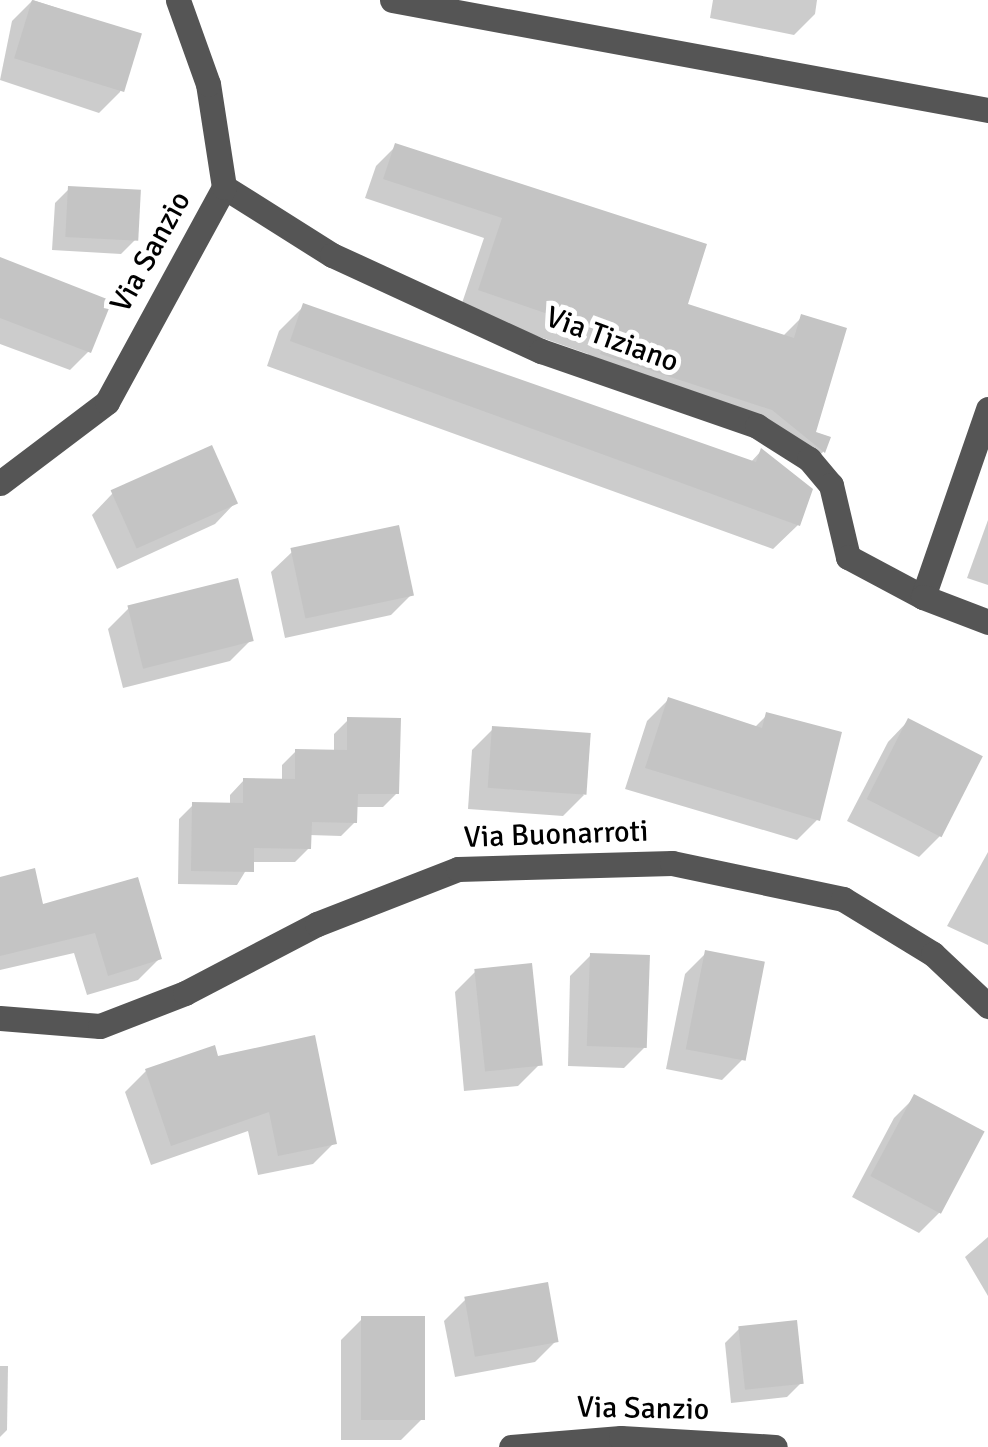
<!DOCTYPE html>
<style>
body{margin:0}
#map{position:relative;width:988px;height:1447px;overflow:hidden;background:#fff;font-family:Signika,sans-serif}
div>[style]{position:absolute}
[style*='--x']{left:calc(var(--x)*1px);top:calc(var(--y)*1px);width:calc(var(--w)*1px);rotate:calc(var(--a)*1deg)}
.shadow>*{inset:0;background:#0003}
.building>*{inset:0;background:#c4c4c4;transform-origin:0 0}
.minor>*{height:25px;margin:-12.5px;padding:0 12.5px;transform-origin:12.5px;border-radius:12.5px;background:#555}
span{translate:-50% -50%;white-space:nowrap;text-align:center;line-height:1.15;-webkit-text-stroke:10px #fff;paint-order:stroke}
.street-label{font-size:30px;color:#000}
</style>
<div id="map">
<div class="shadow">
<div style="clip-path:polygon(33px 0,139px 35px,120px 92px,99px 113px,0 80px,12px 21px)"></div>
<div style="clip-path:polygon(713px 0,817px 0,815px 14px,794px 35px,710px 18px)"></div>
<div style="clip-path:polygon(396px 146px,685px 306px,782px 337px,802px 317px,812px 434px,828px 438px,823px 452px,804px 471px,752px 429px,582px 374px,588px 354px,460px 309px,484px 238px,365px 198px,376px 166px)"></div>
<div style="clip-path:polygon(69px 189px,135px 240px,121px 254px,52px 250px,55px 203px)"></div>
<div style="clip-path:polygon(0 260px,108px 303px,88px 352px,70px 370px,0 344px)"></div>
<div style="clip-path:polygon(304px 306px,750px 463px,761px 451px,798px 525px,773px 549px,267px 366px,279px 331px)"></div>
<div style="clip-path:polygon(112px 494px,235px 503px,215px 524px,117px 569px,92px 515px)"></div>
<div style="clip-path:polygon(988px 520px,988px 585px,967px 578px)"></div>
<div style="clip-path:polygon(292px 552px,412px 594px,391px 615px,285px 638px,271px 572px)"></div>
<div style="clip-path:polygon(129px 608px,251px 640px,230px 661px,123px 688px,108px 629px)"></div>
<div style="clip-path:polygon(668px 700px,754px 728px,767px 715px,818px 819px,797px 840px,625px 789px,647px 721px)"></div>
<div style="clip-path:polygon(348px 720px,397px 793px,383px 807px,355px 807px,355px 822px,341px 836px,309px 835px,309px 848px,295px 862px,251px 862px,237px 885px,178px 884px,179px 819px,193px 805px,230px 805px,230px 795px,244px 780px,282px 781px,282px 765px,296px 751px,334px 752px,334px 734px)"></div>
<div style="clip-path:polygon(908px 721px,940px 836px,919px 857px,847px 821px,888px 742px)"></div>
<div style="clip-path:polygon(493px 729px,584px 795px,563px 816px,468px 809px,472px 750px)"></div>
<div style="clip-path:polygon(988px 852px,988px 945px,947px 926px)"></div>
<div style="clip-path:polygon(0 879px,41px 907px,159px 959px,138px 980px,87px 995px,74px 953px,0 970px)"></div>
<div style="clip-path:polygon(706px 953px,743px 1059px,722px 1080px,666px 1069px,685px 974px)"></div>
<div style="clip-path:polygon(591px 955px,645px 1047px,624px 1068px,568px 1066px,570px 976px)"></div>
<div style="clip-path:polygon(476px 971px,539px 1065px,518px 1086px,464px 1091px,455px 992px)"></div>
<div style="clip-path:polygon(217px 1058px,334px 1143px,313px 1164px,258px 1175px,248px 1131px,151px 1165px,125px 1092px,146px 1071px)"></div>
<div style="clip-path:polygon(915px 1097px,940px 1212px,919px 1233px,852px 1197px,894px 1118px)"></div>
<div style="clip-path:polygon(988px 1237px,988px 1296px,965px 1257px)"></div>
<div style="clip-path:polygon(465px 1300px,556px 1341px,535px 1362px,455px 1377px,444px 1321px)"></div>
<div style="clip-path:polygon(362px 1319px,422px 1419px,401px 1440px,341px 1440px,341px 1340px)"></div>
<div style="clip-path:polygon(739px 1329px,801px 1383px,787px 1397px,731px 1403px,725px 1343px)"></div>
<div style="clip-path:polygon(0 1366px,8px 1366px,7px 1430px,0 1437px)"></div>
</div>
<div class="building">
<div style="left:32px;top:0;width:115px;height:61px;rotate:17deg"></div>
<div style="clip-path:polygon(395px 143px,707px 244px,688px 304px,794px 338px,801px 314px,847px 328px,816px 432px,831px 437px,825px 453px,772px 410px,600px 354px,606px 334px,478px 290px,502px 218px,383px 179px)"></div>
<div style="left:68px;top:186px;width:73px;height:51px;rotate:3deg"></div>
<div style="clip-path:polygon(0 257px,112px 301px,91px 353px,0 318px)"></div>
<div style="clip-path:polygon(303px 303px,756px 462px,761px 448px,813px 489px,800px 526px,290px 341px)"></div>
<div style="left:212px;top:445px;width:64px;height:111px;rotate:66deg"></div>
<div style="left:399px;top:525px;width:72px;height:111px;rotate:78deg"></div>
<div style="left:238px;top:578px;width:65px;height:114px;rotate:76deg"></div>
<div style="clip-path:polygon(668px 697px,762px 728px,766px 712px,842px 732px,820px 821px,645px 768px)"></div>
<div style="clip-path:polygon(347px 717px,401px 718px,399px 794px,358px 794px,357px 823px,312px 822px,311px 849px,254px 848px,254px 872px,191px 871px,192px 802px,243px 803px,243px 778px,295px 779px,295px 749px,347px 750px)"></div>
<div style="left:908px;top:718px;width:84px;height:91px;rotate:27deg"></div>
<div style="left:492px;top:726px;width:99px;height:62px;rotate:4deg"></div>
<div style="clip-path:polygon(35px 868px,43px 904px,138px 877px,162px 959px,108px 976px,95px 933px,0 956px,0 877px)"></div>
<div style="left:705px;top:950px;width:61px;height:101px;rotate:11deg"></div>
<div style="left:590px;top:953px;width:60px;height:93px;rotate:2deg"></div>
<div style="left:532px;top:963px;width:103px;height:58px;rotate:84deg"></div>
<div style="clip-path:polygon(315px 1035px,337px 1144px,278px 1156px,269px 1112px,171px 1146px,145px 1069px,215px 1045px,218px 1056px)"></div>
<div style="left:914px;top:1094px;width:80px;height:93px;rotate:28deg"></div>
<div style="left:548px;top:1282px;width:61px;height:85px;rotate:80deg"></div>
<div style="left:361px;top:1316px;width:64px;height:104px"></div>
<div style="left:797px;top:1320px;width:64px;height:59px;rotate:84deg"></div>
</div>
<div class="minor">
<div style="--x:392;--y:0;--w:606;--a:10.46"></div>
<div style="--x:224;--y:187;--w:128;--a:32.2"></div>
<div style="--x:332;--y:255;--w:230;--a:24.7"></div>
<div style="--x:541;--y:351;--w:229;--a:19.1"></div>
<div style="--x:757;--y:426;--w:62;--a:32.4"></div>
<div style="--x:809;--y:459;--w:34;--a:50"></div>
<div style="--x:831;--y:485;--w:74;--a:76.7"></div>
<div style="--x:848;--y:557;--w:85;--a:28.1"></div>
<div style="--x:988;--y:409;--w:199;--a:109.1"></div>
<div style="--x:923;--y:597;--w:70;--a:21"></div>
<div style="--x:0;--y:483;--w:134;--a:-37.1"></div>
<div style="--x:107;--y:402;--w:245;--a:-61.4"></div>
<div style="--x:224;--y:187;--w:104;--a:-98.8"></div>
<div style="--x:208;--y:84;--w:89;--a:-109.7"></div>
<div style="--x:0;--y:1018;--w:100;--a:4.6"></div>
<div style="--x:100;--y:1026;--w:91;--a:-21.2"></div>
<div style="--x:185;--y:993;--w:149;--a:-27.6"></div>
<div style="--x:317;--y:924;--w:151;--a:-21.3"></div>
<div style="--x:458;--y:869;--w:214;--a:-1.6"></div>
<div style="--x:672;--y:863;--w:175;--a:11.9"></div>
<div style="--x:843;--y:899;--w:105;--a:31.4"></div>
<div style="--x:933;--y:954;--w:76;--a:43.4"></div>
<div style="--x:511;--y:1447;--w:110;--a:-4.7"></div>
<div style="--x:621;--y:1438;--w:154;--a:3.3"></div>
</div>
<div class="street-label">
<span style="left:151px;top:252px;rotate:-61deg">Via Sanzio</span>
<span style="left:612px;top:340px;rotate:20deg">Via Tiziano</span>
<span style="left:556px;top:835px;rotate:-2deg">Via Buonarroti</span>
<span style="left:643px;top:1409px;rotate:1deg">Via Sanzio</span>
</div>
</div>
